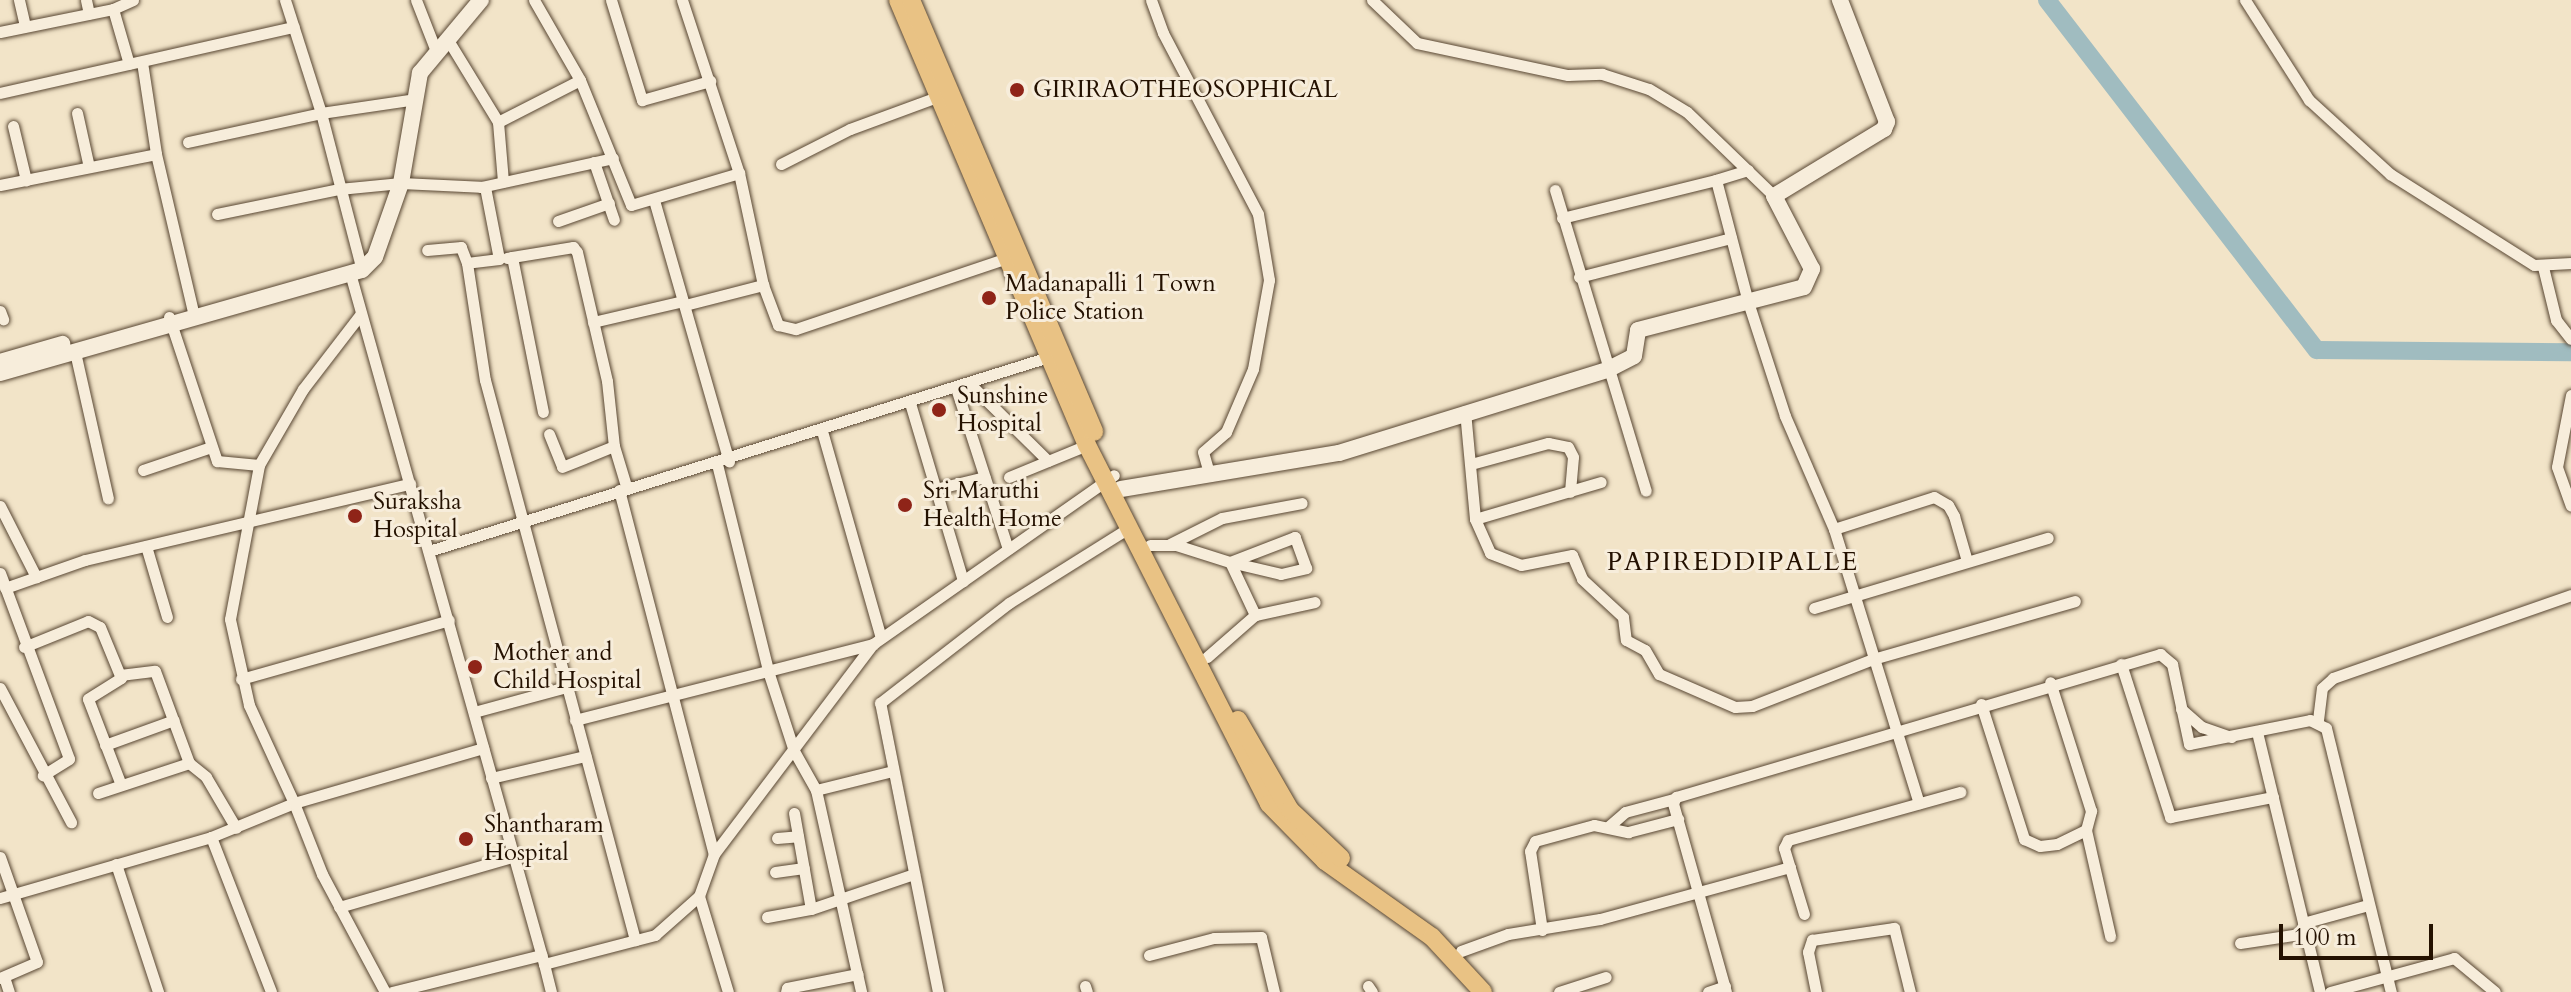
<!DOCTYPE html>
<style>
body{margin:0}
#map{position:relative;width:2571px;height:992px;overflow:hidden;background:#f2e4c8;font-family:Cardo,serif}
div>[style]{position:absolute}
[style*='--x']{left:calc(var(--x)*1px);top:calc(var(--y)*1px);width:calc(var(--w)*1px);rotate:calc(var(--a)*1deg)}
.river>*{height:18px;margin:-9px;padding:0 9px;transform-origin:9px;border-radius:9px;background:#a0bcc0}
.roads{filter:drop-shadow(0 0 2px #584632) drop-shadow(0 0 2px #584632)}
.street>*{height:11px;margin:-5.5px;padding:0 5.5px;transform-origin:5.5px;border-radius:5.5px;background:#f7eddb}
.secondary>*{height:16px;margin:-8px;padding:0 8px;transform-origin:8px;border-radius:8px;background:#f7eddb}
.primary>*{height:18px;margin:-9px;padding:0 9px;transform-origin:9px;border-radius:9px;background:#e9c284}
.dots>*{width:22px;height:22px;translate:-50% -50%;box-sizing:border-box;border:4px solid #f7eddb;border-radius:50%}
span{translate:-50% -50%;white-space:nowrap;text-align:center;line-height:1.15;-webkit-text-stroke:6px #f7eddb;paint-order:stroke}
.poi-label{font-size:24px;color:#241100}
.left{translate:0 -50%;text-align:left}
.neighbourhood-label{font-size:26px;color:#241100;letter-spacing:2px}
.scale{position:absolute;left:2279px;top:924px;width:154px;height:36px;box-sizing:border-box;border:4px solid #241100;border-top:0;padding-left:10px;font-size:24px;line-height:28px;white-space:nowrap;color:#241100;-webkit-text-stroke:6px #f7eddb;paint-order:stroke}
</style>
<div id="map">
<div class="river">
<div style="--x:2047;--y:0;--w:442;--a:52.4"></div>
<div style="--x:2317;--y:350;--w:254;--a:0.5"></div>
</div>
<div class="roads">
<div class="street">
<div style="--x:19;--y:0;--w:27;--a:77"></div>
<div style="--x:86;--y:0;--w:14;--a:78"></div>
<div style="--x:285;--y:0;--w:119;--a:72.3"></div>
<div style="--x:321;--y:113;--w:162;--a:75.4"></div>
<div style="--x:416;--y:0;--w:55;--a:68.6"></div>
<div style="--x:534;--y:0;--w:92;--a:60.1"></div>
<div style="--x:580;--y:80;--w:135;--a:67.8"></div>
<div style="--x:631;--y:205;--w:113;--a:-16.5"></div>
<div style="--x:611;--y:0;--w:105;--a:72.8"></div>
<div style="--x:642;--y:100;--w:71;--a:-15.6"></div>
<div style="--x:682;--y:0;--w:182;--a:71.8"></div>
<div style="--x:739;--y:173;--w:115;--a:77.9"></div>
<div style="--x:763;--y:285;--w:43;--a:69.4"></div>
<div style="--x:778;--y:325;--w:18;--a:13"></div>
<div style="--x:796;--y:329;--w:229;--a:-18.6"></div>
<div style="--x:1151;--y:0;--w:35;--a:70"></div>
<div style="--x:1163;--y:33;--w:204;--a:62.3"></div>
<div style="--x:1258;--y:214;--w:67;--a:80.5"></div>
<div style="--x:1269;--y:280;--w:90;--a:100.2"></div>
<div style="--x:1253;--y:369;--w:69;--a:113.2"></div>
<div style="--x:1226;--y:432;--w:30;--a:139"></div>
<div style="--x:1203;--y:452;--w:25;--a:74"></div>
<div style="--x:1372;--y:0;--w:62;--a:43.7"></div>
<div style="--x:1417;--y:43;--w:154;--a:12"></div>
<div style="--x:1568;--y:75;--w:34;--a:-2"></div>
<div style="--x:1602;--y:74;--w:49;--a:17.7"></div>
<div style="--x:1649;--y:89;--w:44;--a:31.2"></div>
<div style="--x:1687;--y:112;--w:121;--a:44"></div>
<div style="--x:2245;--y:0;--w:119;--a:57.4"></div>
<div style="--x:2309;--y:100;--w:110;--a:42.4"></div>
<div style="--x:2390;--y:174;--w:170;--a:32.3"></div>
<div style="--x:2534;--y:265;--w:37;--a:-3"></div>
<div style="--x:113;--y:9;--w:22;--a:-24"></div>
<div style="--x:0;--y:32;--w:115;--a:-11.5"></div>
<div style="--x:113;--y:9;--w:57;--a:73.8"></div>
<div style="--x:448;--y:40;--w:96;--a:58.6"></div>
<div style="--x:498;--y:122;--w:92;--a:-27.1"></div>
<div style="--x:142;--y:62;--w:93;--a:81.3"></div>
<div style="--x:156;--y:154;--w:166;--a:76.8"></div>
<div style="--x:0;--y:93;--w:301;--a:-12.7"></div>
<div style="--x:77;--y:113;--w:55;--a:77.5"></div>
<div style="--x:498;--y:122;--w:60;--a:85.2"></div>
<div style="--x:13;--y:126;--w:56;--a:76.5"></div>
<div style="--x:188;--y:142;--w:136;--a:-12.3"></div>
<div style="--x:321;--y:113;--w:96;--a:-8.4"></div>
<div style="--x:594;--y:162;--w:61;--a:71"></div>
<div style="--x:781;--y:164;--w:77;--a:-26.9"></div>
<div style="--x:850;--y:129;--w:93;--a:-20.2"></div>
<div style="--x:1748;--y:170;--w:34;--a:163"></div>
<div style="--x:1716;--y:180;--w:126;--a:75.3"></div>
<div style="--x:1748;--y:302;--w:120;--a:72"></div>
<div style="--x:1785;--y:416;--w:123;--a:66.6"></div>
<div style="--x:1834;--y:529;--w:287;--a:72.8"></div>
<div style="--x:0;--y:185;--w:159;--a:-11.2"></div>
<div style="--x:481;--y:187;--w:135;--a:-12.4"></div>
<div style="--x:1555;--y:190;--w:314;--a:73.2"></div>
<div style="--x:654;--y:200;--w:272;--a:74"></div>
<div style="--x:217;--y:214;--w:125;--a:-11.6"></div>
<div style="--x:339;--y:189;--w:62;--a:-5.5"></div>
<div style="--x:401;--y:183;--w:84;--a:2.7"></div>
<div style="--x:485;--y:187;--w:73;--a:79"></div>
<div style="--x:499;--y:259;--w:32;--a:173"></div>
<div style="--x:467;--y:263;--w:17;--a:-111"></div>
<div style="--x:461;--y:247;--w:34;--a:175"></div>
<div style="--x:1562;--y:218;--w:159;--a:-13.9"></div>
<div style="--x:558;--y:221;--w:54;--a:-19.4"></div>
<div style="--x:512;--y:257;--w:62;--a:-9.3"></div>
<div style="--x:573;--y:247;--w:6;--a:51"></div>
<div style="--x:577;--y:252;--w:132;--a:76.9"></div>
<div style="--x:607;--y:381;--w:65;--a:83.9"></div>
<div style="--x:614;--y:446;--w:45;--a:73.2"></div>
<div style="--x:507;--y:258;--w:5;--a:-11"></div>
<div style="--x:512;--y:257;--w:158;--a:78.7"></div>
<div style="--x:467;--y:263;--w:118;--a:81.3"></div>
<div style="--x:485;--y:380;--w:580;--a:75"></div>
<div style="--x:2543;--y:267;--w:55;--a:76.2"></div>
<div style="--x:2556;--y:320;--w:24;--a:52"></div>
<div style="--x:350;--y:273;--w:718;--a:74.32"></div>
<div style="--x:544;--y:964;--w:115;--a:-14.6"></div>
<div style="--x:655;--y:935;--w:59;--a:-41.6"></div>
<div style="--x:699;--y:896;--w:45;--a:-70.3"></div>
<div style="--x:714;--y:854;--w:263;--a:-52.9"></div>
<div style="--x:873;--y:644;--w:294;--a:-35"></div>
<div style="--x:1579;--y:277;--w:157;--a:-14.4"></div>
<div style="--x:685;--y:305;--w:81;--a:-14.4"></div>
<div style="--x:0;--y:311;--w:9;--a:69"></div>
<div style="--x:169;--y:317;--w:152;--a:71.6"></div>
<div style="--x:217;--y:461;--w:42;--a:5.4"></div>
<div style="--x:593;--y:322;--w:92;--a:-13.1"></div>
<div style="--x:75;--y:352;--w:150;--a:77.3"></div>
<div style="--x:971;--y:385;--w:108;--a:44.6"></div>
<div style="--x:956;--y:388;--w:169;--a:72.1"></div>
<div style="--x:2571;--y:395;--w:73;--a:101"></div>
<div style="--x:2557;--y:467;--w:41;--a:70.3"></div>
<div style="--x:910;--y:403;--w:186;--a:73.4"></div>
<div style="--x:1465;--y:411;--w:108;--a:84.7"></div>
<div style="--x:1475;--y:519;--w:37;--a:66"></div>
<div style="--x:1490;--y:553;--w:33;--a:21"></div>
<div style="--x:1521;--y:565;--w:52;--a:-11.1"></div>
<div style="--x:1572;--y:555;--w:26;--a:67"></div>
<div style="--x:1582;--y:579;--w:56;--a:42.8"></div>
<div style="--x:1623;--y:617;--w:23;--a:83"></div>
<div style="--x:1626;--y:640;--w:21;--a:28"></div>
<div style="--x:1645;--y:650;--w:28;--a:60"></div>
<div style="--x:1659;--y:674;--w:83;--a:23.5"></div>
<div style="--x:1735;--y:707;--w:17;--a:-3"></div>
<div style="--x:1752;--y:706;--w:130;--a:-21.2"></div>
<div style="--x:1873;--y:659;--w:210;--a:-16"></div>
<div style="--x:822;--y:431;--w:215;--a:74.1"></div>
<div style="--x:549;--y:434;--w:35;--a:68"></div>
<div style="--x:562;--y:467;--w:56;--a:-22"></div>
<div style="--x:717;--y:464;--w:216;--a:76.1"></div>
<div style="--x:769;--y:674;--w:81;--a:72"></div>
<div style="--x:794;--y:751;--w:45;--a:60.6"></div>
<div style="--x:816;--y:790;--w:207;--a:77.4"></div>
<div style="--x:1471;--y:464;--w:80;--a:-15.3"></div>
<div style="--x:1548;--y:443;--w:20;--a:11"></div>
<div style="--x:1568;--y:447;--w:11;--a:63"></div>
<div style="--x:1573;--y:457;--w:35;--a:95"></div>
<div style="--x:143;--y:470;--w:72;--a:-18.7"></div>
<div style="--x:1009;--y:477;--w:84;--a:-22.3"></div>
<div style="--x:935;--y:489;--w:51;--a:-13.5"></div>
<div style="--x:619;--y:490;--w:376;--a:75.4"></div>
<div style="--x:0;--y:506;--w:80;--a:63.1"></div>
<div style="--x:1475;--y:519;--w:131;--a:-16.4"></div>
<div style="--x:1834;--y:529;--w:105;--a:-17.7"></div>
<div style="--x:1934;--y:497;--w:16;--a:30"></div>
<div style="--x:1948;--y:505;--w:13;--a:61"></div>
<div style="--x:1954;--y:516;--w:47;--a:73.9"></div>
<div style="--x:1170;--y:544;--w:58;--a:-26.6"></div>
<div style="--x:1222;--y:518;--w:81;--a:-10.6"></div>
<div style="--x:1150;--y:545;--w:26;--a:0"></div>
<div style="--x:1176;--y:545;--w:57;--a:17.5"></div>
<div style="--x:1230;--y:562;--w:52;--a:13.2"></div>
<div style="--x:1281;--y:574;--w:26;--a:-13"></div>
<div style="--x:1306;--y:568;--w:33;--a:-110"></div>
<div style="--x:1295;--y:537;--w:70;--a:159"></div>
<div style="--x:1230;--y:562;--w:59;--a:64.7"></div>
<div style="--x:146;--y:546;--w:74;--a:73.5"></div>
<div style="--x:429;--y:551;--w:656;--a:-17.39"></div>
<div style="--x:0;--y:573;--w:198;--a:69.6"></div>
<div style="--x:69;--y:759;--w:31;--a:148"></div>
<div style="--x:5;--y:588;--w:85;--a:-19.3"></div>
<div style="--x:85;--y:560;--w:334;--a:-13.2"></div>
<div style="--x:1814;--y:608;--w:244;--a:-16.7"></div>
<div style="--x:24;--y:647;--w:69;--a:-22.1"></div>
<div style="--x:88;--y:621;--w:13;--a:27"></div>
<div style="--x:100;--y:627;--w:55;--a:67.6"></div>
<div style="--x:121;--y:678;--w:39;--a:148"></div>
<div style="--x:88;--y:699;--w:92;--a:69"></div>
<div style="--x:1207;--y:657;--w:64;--a:-41.2"></div>
<div style="--x:1255;--y:615;--w:61;--a:-12.2"></div>
<div style="--x:2121;--y:664;--w:161;--a:72.2"></div>
<div style="--x:2170;--y:817;--w:105;--a:-11"></div>
<div style="--x:120;--y:675;--w:35;--a:-7"></div>
<div style="--x:155;--y:671;--w:98;--a:69.7"></div>
<div style="--x:241;--y:679;--w:216;--a:-15.8"></div>
<div style="--x:0;--y:688;--w:152;--a:62.1"></div>
<div style="--x:1981;--y:704;--w:142;--a:72.3"></div>
<div style="--x:2024;--y:839;--w:17;--a:24"></div>
<div style="--x:2040;--y:846;--w:17;--a:-7"></div>
<div style="--x:2057;--y:844;--w:32;--a:-26"></div>
<div style="--x:2086;--y:830;--w:20;--a:-75"></div>
<div style="--x:2091;--y:811;--w:135;--a:-107.6"></div>
<div style="--x:2181;--y:709;--w:28;--a:41"></div>
<div style="--x:2202;--y:727;--w:31;--a:19"></div>
<div style="--x:474;--y:712;--w:95;--a:-15.2"></div>
<div style="--x:575;--y:720;--w:308;--a:-14.3"></div>
<div style="--x:2318;--y:720;--w:32;--a:-83"></div>
<div style="--x:2322;--y:688;--w:15;--a:-42"></div>
<div style="--x:2333;--y:678;--w:252;--a:-19.2"></div>
<div style="--x:2257;--y:732;--w:268;--a:76.4"></div>
<div style="--x:105;--y:745;--w:73;--a:-19.9"></div>
<div style="--x:491;--y:778;--w:97;--a:-13.2"></div>
<div style="--x:816;--y:790;--w:79;--a:-13.9"></div>
<div style="--x:98;--y:793;--w:96;--a:-18.2"></div>
<div style="--x:189;--y:763;--w:22;--a:39"></div>
<div style="--x:206;--y:777;--w:59;--a:59.5"></div>
<div style="--x:794;--y:813;--w:97;--a:80"></div>
<div style="--x:1608;--y:827;--w:23;--a:-41"></div>
<div style="--x:1625;--y:812;--w:51;--a:-14.9"></div>
<div style="--x:2086;--y:830;--w:109;--a:77.2"></div>
<div style="--x:211;--y:837;--w:166;--a:68.8"></div>
<div style="--x:777;--y:838;--w:21;--a:-5"></div>
<div style="--x:0;--y:857;--w:111;--a:70.6"></div>
<div style="--x:37;--y:962;--w:40;--a:156.6"></div>
<div style="--x:116;--y:864;--w:135;--a:71.8"></div>
<div style="--x:775;--y:872;--w:29;--a:-8"></div>
<div style="--x:699;--y:896;--w:100;--a:73.2"></div>
<div style="--x:0;--y:898;--w:220;--a:-16.1"></div>
<div style="--x:211;--y:837;--w:90;--a:-22.3"></div>
<div style="--x:294;--y:803;--w:108;--a:-114.7"></div>
<div style="--x:249;--y:705;--w:88;--a:-102.5"></div>
<div style="--x:230;--y:619;--w:157;--a:-79.3"></div>
<div style="--x:259;--y:465;--w:88;--a:-59.9"></div>
<div style="--x:303;--y:389;--w:93;--a:-52.4"></div>
<div style="--x:339;--y:907;--w:180;--a:-16.1"></div>
<div style="--x:1804;--y:914;--w:69;--a:-106.9"></div>
<div style="--x:1784;--y:848;--w:9;--a:-63"></div>
<div style="--x:1788;--y:840;--w:179;--a:-15.6"></div>
<div style="--x:767;--y:917;--w:45;--a:-10.3"></div>
<div style="--x:811;--y:909;--w:109;--a:-18.8"></div>
<div style="--x:2303;--y:923;--w:67;--a:-15.5"></div>
<div style="--x:1542;--y:930;--w:80;--a:-98.6"></div>
<div style="--x:1530;--y:851;--w:11;--a:-63"></div>
<div style="--x:1535;--y:841;--w:61;--a:-15.2"></div>
<div style="--x:1594;--y:825;--w:35;--a:12"></div>
<div style="--x:1628;--y:832;--w:52;--a:-14.6"></div>
<div style="--x:2240;--y:943;--w:67;--a:-8.6"></div>
<div style="--x:1461;--y:951;--w:50;--a:-19.9"></div>
<div style="--x:1508;--y:934;--w:93;--a:-9.3"></div>
<div style="--x:1600;--y:919;--w:197;--a:-15.3"></div>
<div style="--x:1149;--y:955;--w:67;--a:-14.7"></div>
<div style="--x:1214;--y:938;--w:47;--a:-1.2"></div>
<div style="--x:1261;--y:937;--w:57;--a:76.7"></div>
<div style="--x:544;--y:964;--w:29;--a:76"></div>
<div style="--x:4;--y:977;--w:16;--a:72"></div>
<div style="--x:1085;--y:986;--w:6;--a:72"></div>
<div style="--x:1368;--y:986;--w:7;--a:56"></div>
<div style="--x:385;--y:992;--w:134;--a:-118.1"></div>
<div style="--x:322;--y:874;--w:76;--a:-111.5"></div>
<div style="--x:294;--y:803;--w:197;--a:-16.2"></div>
<div style="--x:392;--y:992;--w:154;--a:-13.9"></div>
<div style="--x:786;--y:992;--w:4;--a:-76"></div>
<div style="--x:787;--y:988;--w:72;--a:-11.2"></div>
<div style="--x:938;--y:992;--w:295;--a:-101.3"></div>
<div style="--x:880;--y:703;--w:163;--a:-37.8"></div>
<div style="--x:1009;--y:603;--w:143;--a:-32.1"></div>
<div style="--x:1559;--y:992;--w:49;--a:-17.7"></div>
<div style="--x:1708;--y:992;--w:18;--a:-19"></div>
<div style="--x:1726;--y:992;--w:196;--a:-105.7"></div>
<div style="--x:1673;--y:803;--w:7;--a:-63"></div>
<div style="--x:1676;--y:797;--w:505;--a:-16.46"></div>
<div style="--x:2160;--y:654;--w:16;--a:40"></div>
<div style="--x:2172;--y:664;--w:82;--a:78"></div>
<div style="--x:2189;--y:744;--w:123;--a:-11.2"></div>
<div style="--x:2310;--y:720;--w:18;--a:27"></div>
<div style="--x:2326;--y:728;--w:272;--a:76.2"></div>
<div style="--x:1816;--y:992;--w:41;--a:-101.3"></div>
<div style="--x:1808;--y:952;--w:13;--a:-72"></div>
<div style="--x:1812;--y:940;--w:83;--a:-8.3"></div>
<div style="--x:1894;--y:928;--w:66;--a:76"></div>
<div style="--x:2330;--y:992;--w:129;--a:-15.3"></div>
<div style="--x:2454;--y:958;--w:53;--a:39.7"></div>
</div>
<div class="secondary">
<div style="--x:0;--y:362;--w:65;--a:-16.2"></div>
<div style="--x:0;--y:373;--w:376;--a:-15.9"></div>
<div style="--x:362;--y:270;--w:18;--a:-45"></div>
<div style="--x:375;--y:257;--w:78;--a:-70.6"></div>
<div style="--x:401;--y:183;--w:112;--a:-80.2"></div>
<div style="--x:420;--y:73;--w:95;--a:-50.1"></div>
<div style="--x:1121;--y:489;--w:221;--a:-9.4"></div>
<div style="--x:1339;--y:453;--w:281;--a:-17.2"></div>
<div style="--x:1607;--y:370;--w:30;--a:-27"></div>
<div style="--x:1634;--y:356;--w:26;--a:-81"></div>
<div style="--x:1638;--y:330;--w:171;--a:-14.5"></div>
<div style="--x:1804;--y:287;--w:20;--a:-66"></div>
<div style="--x:1812;--y:269;--w:82;--a:-117.5"></div>
<div style="--x:1774;--y:196;--w:129;--a:-31.3"></div>
<div style="--x:1884;--y:129;--w:8;--a:-67"></div>
<div style="--x:1887;--y:122;--w:131;--a:-111.1"></div>
</div>
<div class="primary">
<div style="--x:898;--y:0;--w:483;--a:67"></div>
<div style="--x:1087;--y:445;--w:402;--a:63.1"></div>
<div style="--x:1269;--y:804;--w:80;--a:45.5"></div>
<div style="--x:1325;--y:861;--w:131;--a:35.4"></div>
<div style="--x:1432;--y:937;--w:75;--a:47.2"></div>
<div style="--x:911;--y:0;--w:469;--a:67"></div>
<div style="--x:1238;--y:720;--w:104;--a:60"></div>
<div style="--x:1290;--y:810;--w:70;--a:43.3"></div>
</div>
</div>
<div class="dots">
<div style="left:1017px;top:90px;background:#8f2418"></div>
<div style="left:989px;top:298px;background:#8f2418"></div>
<div style="left:939px;top:410px;background:#8f2418"></div>
<div style="left:905px;top:505px;background:#8f2418"></div>
<div style="left:355px;top:516px;background:#8f2418"></div>
<div style="left:475px;top:667px;background:#8f2418"></div>
<div style="left:466px;top:839px;background:#8f2418"></div>
</div>
<div class="poi-label">
<span class="left" style="left:1033px;top:90px">GIRIRAOTHEOSOPHICAL</span>
<span class="left" style="left:1005px;top:298px">Madanapalli 1 Town<br>Police Station</span>
<span class="left" style="left:957px;top:410px">Sunshine<br>Hospital</span>
<span class="left" style="left:923px;top:505px">Sri Maruthi<br>Health Home</span>
<span class="left" style="left:373px;top:516px">Suraksha<br>Hospital</span>
<span class="left" style="left:493px;top:667px">Mother and<br>Child Hospital</span>
<span class="left" style="left:484px;top:839px">Shantharam<br>Hospital</span>
</div>
<div class="neighbourhood-label">
<span style="left:1733px;top:562px">PAPIREDDIPALLE</span>
</div>
<div class="scale">100 m</div>
</div>
